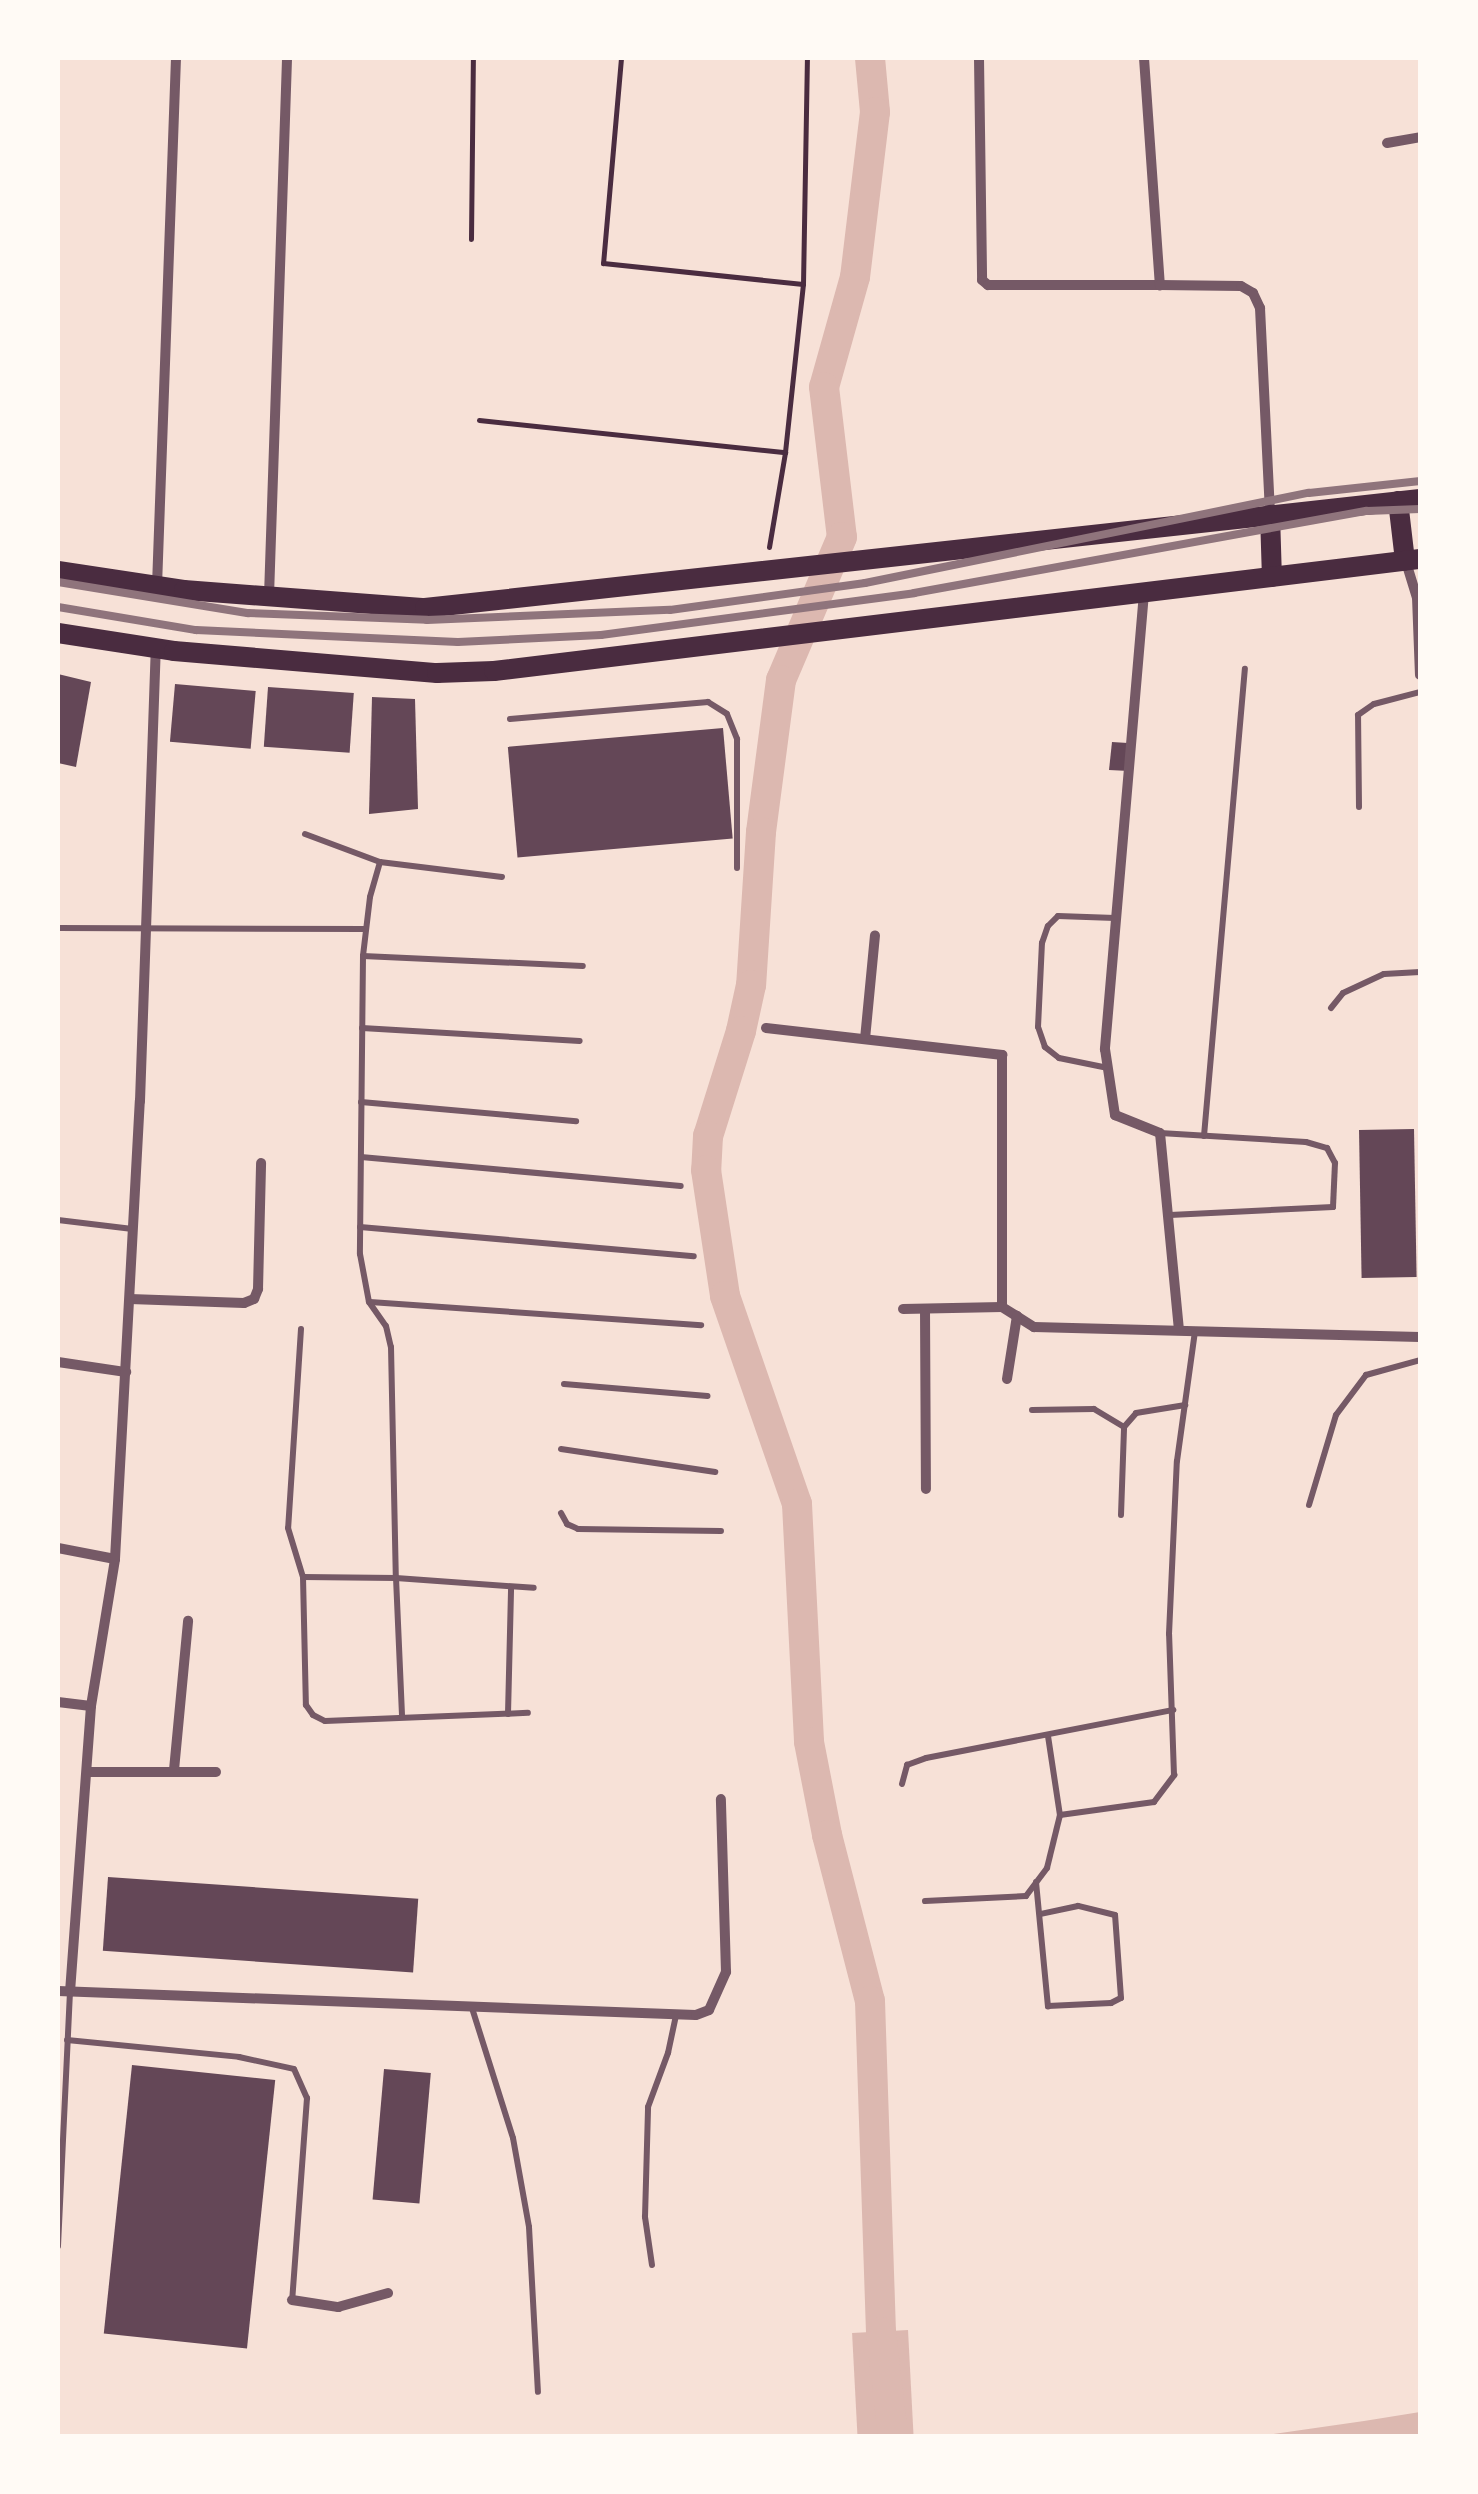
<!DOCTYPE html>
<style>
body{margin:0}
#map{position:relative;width:1478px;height:2494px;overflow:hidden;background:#f7e1d7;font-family:"Asap Condensed",sans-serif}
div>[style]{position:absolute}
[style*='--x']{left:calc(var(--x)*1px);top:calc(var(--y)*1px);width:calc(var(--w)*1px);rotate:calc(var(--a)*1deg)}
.water>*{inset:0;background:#dcb8b0;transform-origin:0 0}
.canal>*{height:30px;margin:-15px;padding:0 15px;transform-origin:15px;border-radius:15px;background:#dcb8b0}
.building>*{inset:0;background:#644757;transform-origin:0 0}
.path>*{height:5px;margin:-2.5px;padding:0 2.5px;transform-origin:2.5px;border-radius:2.5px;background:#4a2c40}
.service>*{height:6px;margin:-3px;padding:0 3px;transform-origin:3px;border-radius:3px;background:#755966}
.minor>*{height:10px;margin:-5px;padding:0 5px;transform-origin:5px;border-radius:5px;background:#755966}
.primary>*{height:20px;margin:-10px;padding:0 10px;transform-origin:10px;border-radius:10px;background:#4a2c40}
.rail>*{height:8px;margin:-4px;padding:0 4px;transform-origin:4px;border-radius:4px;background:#8f747c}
span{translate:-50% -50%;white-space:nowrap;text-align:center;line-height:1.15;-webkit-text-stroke:9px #fffaf5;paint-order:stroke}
.frame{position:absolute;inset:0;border:60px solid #fffaf5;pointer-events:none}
</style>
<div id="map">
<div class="water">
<div style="left:908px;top:2330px;width:106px;height:56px;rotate:87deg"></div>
<div style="clip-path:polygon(1420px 2412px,1420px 2436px,1260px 2436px,1364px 2421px)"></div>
</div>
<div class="canal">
<div style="--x:870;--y:58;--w:54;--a:84.7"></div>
<div style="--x:875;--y:112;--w:166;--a:96.9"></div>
<div style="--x:855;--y:277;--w:114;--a:105.7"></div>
<div style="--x:824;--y:387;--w:151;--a:83.2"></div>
<div style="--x:842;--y:537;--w:155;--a:113.1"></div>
<div style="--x:781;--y:680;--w:153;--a:97.5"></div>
<div style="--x:761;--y:832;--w:153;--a:93.7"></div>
<div style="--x:751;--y:985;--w:47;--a:102.3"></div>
<div style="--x:741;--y:1031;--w:110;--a:107.4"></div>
<div style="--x:708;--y:1136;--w:34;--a:93"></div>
<div style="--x:706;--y:1170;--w:127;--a:81.4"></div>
<div style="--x:725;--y:1296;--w:220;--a:70.9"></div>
<div style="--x:797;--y:1504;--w:238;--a:87.1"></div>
<div style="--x:809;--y:1742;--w:95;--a:79"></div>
<div style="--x:827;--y:1835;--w:171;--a:75.5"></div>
<div style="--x:870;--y:2001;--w:331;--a:88.1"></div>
<div style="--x:881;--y:2332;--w:105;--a:83.4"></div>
</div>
<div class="building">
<div style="clip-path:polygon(58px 674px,91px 682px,76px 767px,58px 763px)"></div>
<div style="left:175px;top:684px;width:81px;height:58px;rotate:5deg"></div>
<div style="left:268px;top:687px;width:86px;height:60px;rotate:4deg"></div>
<div style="clip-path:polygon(372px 697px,415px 699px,418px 809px,369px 814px)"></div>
<div style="left:723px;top:728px;width:111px;height:216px;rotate:85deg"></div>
<div style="clip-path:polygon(1112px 742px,1128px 743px,1129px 771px,1109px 770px)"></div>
<div style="left:1414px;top:1129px;width:148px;height:55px;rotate:89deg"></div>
<div style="left:108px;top:1877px;width:311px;height:74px;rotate:4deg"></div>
<div style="left:132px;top:2065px;width:144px;height:270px;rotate:6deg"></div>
<div style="left:384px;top:2069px;width:47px;height:131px;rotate:5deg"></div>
</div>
<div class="path">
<div style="--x:621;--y:58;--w:206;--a:95"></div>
<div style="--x:603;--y:263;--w:201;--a:6"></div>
<div style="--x:471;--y:239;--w:181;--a:-89.4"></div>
<div style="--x:479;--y:420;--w:308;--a:6"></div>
<div style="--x:769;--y:547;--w:96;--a:-80.4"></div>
<div style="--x:785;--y:452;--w:169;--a:-83.9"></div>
<div style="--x:803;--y:284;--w:226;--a:-89"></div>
</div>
<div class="service">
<div style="--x:510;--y:719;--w:199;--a:-4.9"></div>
<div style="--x:708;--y:702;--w:22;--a:32"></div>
<div style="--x:727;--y:714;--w:27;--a:68"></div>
<div style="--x:737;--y:739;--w:129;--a:90"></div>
<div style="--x:1359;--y:807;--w:92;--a:-90.6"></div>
<div style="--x:1358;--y:715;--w:19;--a:-35"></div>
<div style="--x:1374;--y:704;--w:48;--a:-14.6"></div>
<div style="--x:305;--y:834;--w:80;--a:20.5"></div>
<div style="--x:502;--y:877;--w:123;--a:-173"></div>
<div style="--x:380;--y:862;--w:36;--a:106"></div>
<div style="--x:370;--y:897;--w:59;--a:96.8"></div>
<div style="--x:363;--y:956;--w:298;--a:90.6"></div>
<div style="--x:360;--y:1254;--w:49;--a:79.4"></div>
<div style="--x:369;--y:1302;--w:29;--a:55"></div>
<div style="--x:386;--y:1326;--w:22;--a:77"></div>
<div style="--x:391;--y:1347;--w:231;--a:88.8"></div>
<div style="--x:396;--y:1578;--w:93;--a:-179.4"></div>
<div style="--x:303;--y:1577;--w:128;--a:88.7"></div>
<div style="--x:306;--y:1705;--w:12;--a:55"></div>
<div style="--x:313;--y:1715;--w:13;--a:27"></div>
<div style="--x:325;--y:1721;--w:203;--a:-2.3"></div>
<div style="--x:58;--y:928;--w:307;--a:0.2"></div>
<div style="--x:363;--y:956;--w:220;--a:2.6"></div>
<div style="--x:1331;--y:1008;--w:19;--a:-51"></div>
<div style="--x:1343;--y:993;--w:45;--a:-24.9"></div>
<div style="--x:1384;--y:974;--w:36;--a:-3"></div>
<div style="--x:362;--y:1028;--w:218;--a:3.4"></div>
<div style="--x:1108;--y:1068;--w:50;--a:-168.5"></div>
<div style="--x:1059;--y:1058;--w:18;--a:-142"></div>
<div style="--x:1045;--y:1047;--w:21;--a:-109"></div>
<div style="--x:1038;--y:1027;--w:84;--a:-87.3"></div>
<div style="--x:1042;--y:943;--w:18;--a:-71"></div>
<div style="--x:1048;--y:926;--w:14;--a:-45"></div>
<div style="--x:1058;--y:916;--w:57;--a:2"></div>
<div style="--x:361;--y:1102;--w:216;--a:5.1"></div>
<div style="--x:1160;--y:1133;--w:146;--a:3.5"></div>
<div style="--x:1306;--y:1142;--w:22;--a:16"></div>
<div style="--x:1327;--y:1148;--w:17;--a:62"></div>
<div style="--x:1335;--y:1163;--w:44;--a:92.6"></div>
<div style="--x:1333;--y:1207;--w:163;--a:177.2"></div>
<div style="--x:1204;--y:1136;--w:469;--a:-85"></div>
<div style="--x:361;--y:1157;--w:321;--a:5.2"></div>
<div style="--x:58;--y:1220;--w:75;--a:6.9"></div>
<div style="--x:360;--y:1227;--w:335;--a:5"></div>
<div style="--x:370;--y:1302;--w:332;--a:4"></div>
<div style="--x:301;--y:1329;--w:199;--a:93.7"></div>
<div style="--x:288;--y:1528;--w:51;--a:73"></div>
<div style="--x:564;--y:1384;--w:144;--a:4.8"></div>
<div style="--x:1032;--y:1410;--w:62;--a:-0.9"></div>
<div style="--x:1094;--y:1409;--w:35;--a:31"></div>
<div style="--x:561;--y:1449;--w:156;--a:8.5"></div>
<div style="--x:1309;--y:1505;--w:94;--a:-73.3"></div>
<div style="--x:1336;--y:1415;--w:50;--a:-53.1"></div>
<div style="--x:1366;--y:1375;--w:56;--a:-15.5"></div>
<div style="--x:561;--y:1513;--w:13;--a:61"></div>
<div style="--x:567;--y:1524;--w:12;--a:24"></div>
<div style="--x:578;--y:1529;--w:143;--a:0.8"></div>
<div style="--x:1121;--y:1515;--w:88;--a:-88"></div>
<div style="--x:1124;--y:1427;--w:18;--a:-49"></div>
<div style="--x:1136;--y:1413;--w:50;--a:-9.3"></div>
<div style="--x:508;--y:1714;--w:127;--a:-88.6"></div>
<div style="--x:402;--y:1715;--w:137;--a:-92.5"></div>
<div style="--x:396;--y:1578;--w:138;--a:4.1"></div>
<div style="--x:1048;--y:1736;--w:80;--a:81.4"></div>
<div style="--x:902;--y:1784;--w:20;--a:-75"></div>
<div style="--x:907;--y:1765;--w:20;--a:-20"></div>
<div style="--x:926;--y:1758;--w:252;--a:-11"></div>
<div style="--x:1036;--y:1882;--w:125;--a:84.5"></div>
<div style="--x:1048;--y:2006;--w:63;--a:-2.7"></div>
<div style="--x:1111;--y:2003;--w:11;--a:-27"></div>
<div style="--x:1121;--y:1998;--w:83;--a:-94.1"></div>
<div style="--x:1115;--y:1915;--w:38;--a:-166"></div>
<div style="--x:1078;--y:1906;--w:39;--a:168"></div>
<div style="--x:925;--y:1901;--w:101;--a:-2.8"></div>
<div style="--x:1026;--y:1896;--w:35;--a:-53"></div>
<div style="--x:1047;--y:1868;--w:55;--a:-76.2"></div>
<div style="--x:1060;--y:1815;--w:95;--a:-7.9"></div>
<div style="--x:1154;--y:1802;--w:34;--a:-53"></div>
<div style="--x:1174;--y:1775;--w:141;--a:-92"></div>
<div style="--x:1169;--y:1634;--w:173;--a:-87.4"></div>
<div style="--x:1177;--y:1461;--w:130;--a:-82.1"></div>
<div style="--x:472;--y:2008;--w:136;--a:72.5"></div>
<div style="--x:513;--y:2138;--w:90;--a:79.8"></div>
<div style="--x:529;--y:2227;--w:165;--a:86.9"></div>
<div style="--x:67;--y:2040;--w:173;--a:5.6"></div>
<div style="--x:239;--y:2057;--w:56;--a:12.3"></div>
<div style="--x:294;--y:2069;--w:32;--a:66"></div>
<div style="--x:307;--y:2098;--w:203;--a:94.2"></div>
<div style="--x:58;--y:2246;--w:254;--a:-87.3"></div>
<div style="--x:652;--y:2265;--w:49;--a:-98.3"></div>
<div style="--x:645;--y:2217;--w:110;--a:-88.4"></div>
<div style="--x:648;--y:2107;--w:58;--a:-69.7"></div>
<div style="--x:668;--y:2053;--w:39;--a:-78"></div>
</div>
<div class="minor">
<div style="--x:979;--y:58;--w:222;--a:89.2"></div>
<div style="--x:982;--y:280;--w:8;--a:40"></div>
<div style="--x:988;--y:285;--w:172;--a:0"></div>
<div style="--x:1144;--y:58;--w:228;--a:86"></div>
<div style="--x:1160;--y:285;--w:81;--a:0.7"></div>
<div style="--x:1241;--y:286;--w:14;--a:30"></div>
<div style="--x:1253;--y:293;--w:17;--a:65"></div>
<div style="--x:1260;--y:308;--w:206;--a:87.2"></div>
<div style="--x:1387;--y:143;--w:34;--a:-10"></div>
<div style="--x:1406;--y:562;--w:37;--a:73"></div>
<div style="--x:1417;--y:597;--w:78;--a:87.8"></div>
<div style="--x:157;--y:586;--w:528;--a:-87.94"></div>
<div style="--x:1144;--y:593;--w:458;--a:94.9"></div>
<div style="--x:1105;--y:1049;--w:67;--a:81.4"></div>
<div style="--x:1115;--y:1115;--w:48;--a:21.8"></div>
<div style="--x:1160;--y:1133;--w:198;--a:84.5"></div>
<div style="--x:269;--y:596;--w:538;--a:-88.08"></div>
<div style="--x:766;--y:1028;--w:238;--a:6.5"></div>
<div style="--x:1002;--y:1055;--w:252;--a:90"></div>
<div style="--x:865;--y:1039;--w:104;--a:-84.5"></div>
<div style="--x:130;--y:1299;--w:114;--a:2"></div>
<div style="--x:244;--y:1303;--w:11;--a:-22"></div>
<div style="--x:254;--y:1299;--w:11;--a:-68"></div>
<div style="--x:258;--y:1289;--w:126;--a:-88.6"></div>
<div style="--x:903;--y:1309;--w:99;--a:-1.2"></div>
<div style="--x:1002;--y:1307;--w:38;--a:32"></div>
<div style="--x:1034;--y:1327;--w:386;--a:1.5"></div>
<div style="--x:925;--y:1309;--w:180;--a:89.7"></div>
<div style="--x:58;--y:1362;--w:69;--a:8.4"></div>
<div style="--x:1007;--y:1379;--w:64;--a:-81"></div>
<div style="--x:58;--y:1548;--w:58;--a:10.9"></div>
<div style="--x:58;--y:1702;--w:33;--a:7"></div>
<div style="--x:174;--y:1770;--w:150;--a:-84.6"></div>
<div style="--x:87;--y:1772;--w:129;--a:0"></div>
<div style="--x:58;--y:1991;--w:638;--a:2.15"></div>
<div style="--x:696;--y:2015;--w:14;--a:-21"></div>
<div style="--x:709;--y:2010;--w:42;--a:-65.9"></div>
<div style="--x:726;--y:1972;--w:173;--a:-91.7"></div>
<div style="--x:70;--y:1992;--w:287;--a:-85.8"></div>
<div style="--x:91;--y:1706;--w:149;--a:-80.7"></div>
<div style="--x:115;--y:1559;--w:459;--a:-86.9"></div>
<div style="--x:140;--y:1101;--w:452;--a:-88"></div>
<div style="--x:292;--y:2300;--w:47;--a:8.7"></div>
<div style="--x:338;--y:2307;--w:52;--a:-15.6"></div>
</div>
<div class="primary">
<div style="--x:1398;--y:501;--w:60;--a:83.3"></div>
<div style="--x:1270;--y:515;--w:62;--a:88.2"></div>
<div style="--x:58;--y:571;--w:127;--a:8.6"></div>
<div style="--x:184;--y:590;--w:242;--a:4.3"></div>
<div style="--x:425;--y:608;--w:1001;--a:-6.25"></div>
<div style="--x:58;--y:633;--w:117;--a:8.8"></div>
<div style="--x:174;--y:651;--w:264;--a:4.8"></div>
<div style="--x:437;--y:673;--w:57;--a:-2"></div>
<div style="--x:494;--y:671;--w:933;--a:-6.9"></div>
</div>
<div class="rail">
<div style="--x:58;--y:582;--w:193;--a:9.3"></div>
<div style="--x:248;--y:613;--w:179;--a:2.2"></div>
<div style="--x:427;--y:620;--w:243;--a:-2.4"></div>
<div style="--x:670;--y:610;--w:197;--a:-7.9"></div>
<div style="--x:865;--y:583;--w:453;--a:-11.5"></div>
<div style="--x:1309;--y:493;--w:112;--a:-6.2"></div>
<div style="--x:58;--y:607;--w:140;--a:9.5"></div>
<div style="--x:196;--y:630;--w:262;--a:2.6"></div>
<div style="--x:458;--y:642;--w:143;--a:-2.8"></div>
<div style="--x:601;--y:635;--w:316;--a:-7.6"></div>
<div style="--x:914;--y:593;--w:460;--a:-10.3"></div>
<div style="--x:1367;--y:511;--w:53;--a:-2.2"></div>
</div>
<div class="frame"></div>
</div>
